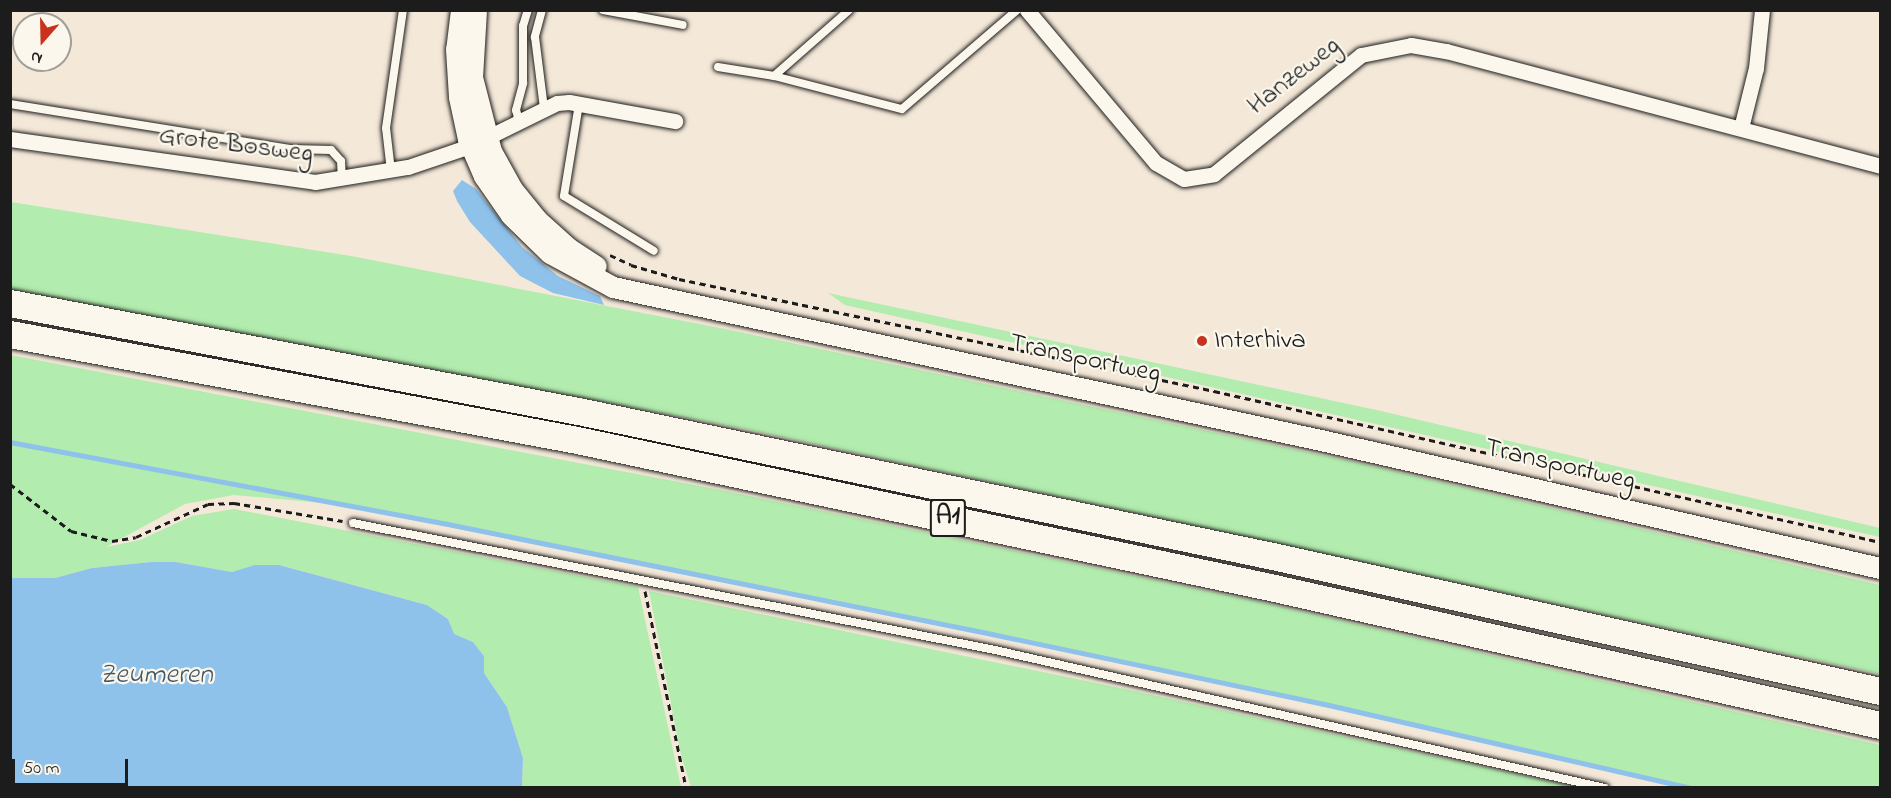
<!DOCTYPE html>
<style>
body{margin:0}
#map{position:relative;width:1891px;height:798px;overflow:hidden;background:#f4e8d8;font-family:"Indie Flower",sans-serif}
div>[style]{position:absolute}
[style*='--x']{left:calc(var(--x)*1px);top:calc(var(--y)*1px);width:calc(var(--w)*1px);rotate:calc(var(--a)*1deg)}
.green>*{inset:0;background:#b3ecaf}
.water>*{inset:0;background:#8fc2eb}
.stream>*{height:4.5px;margin:-2.25px;padding:0 2.25px;transform-origin:2.25px;border-radius:2.25px;background:#8fc2eb}
.path>*{height:3px;margin-top:-1.5px;transform-origin:0;background:repeating-linear-gradient(90deg,#1c1c1c 0 6px,transparent 0 10.5px)}
.roads{filter:drop-shadow(0 0 2px #1c1c1c) drop-shadow(0 0 2px #1c1c1c)}
.lane>*{height:8px;margin:-4px;padding:0 4px;transform-origin:4px;border-radius:4px;background:#fbf7ec}
.street>*{height:15px;margin:-7.5px;padding:0 7.5px;transform-origin:7.5px;border-radius:7.5px;background:#fbf7ec}
.secondary>*{height:21px;margin:-10.5px;padding:0 10.5px;transform-origin:10.5px;border-radius:10.5px;background:#fbf7ec}
.highway>*{height:27px;margin:-13.5px;padding:0 13.5px;transform-origin:13.5px;border-radius:13.5px;background:#fbf7ec}
.dots>*{width:16px;height:16px;translate:-50% -50%;box-sizing:border-box;border:3px solid #fbf7ec;border-radius:50%}
span{translate:-50% -50%;white-space:nowrap;text-align:center;line-height:1.15;-webkit-text-stroke:4.5px #fbf7ec;paint-order:stroke}
.shield-label span{padding:2px 4px;background:#fbf7ec;border:2px solid;border-radius:4px;-webkit-text-stroke-width:0}
.shield-label{font-size:26px;color:#1c1c1c;font-weight:700}
.street-label{font-size:27px;color:#1c1c1c}
.poi-label{font-size:27px;color:#1c1c1c}
.left{translate:0 -50%;text-align:left}
.water-label{font-size:28px;color:#445664;font-style:italic}
.frame{position:absolute;inset:0;border:12px solid #1c1c1c;pointer-events:none}
.north{position:absolute;left:12px;top:12px;width:60px;height:60px;box-sizing:border-box;background:#fbf7ec;border:2px solid #a29f99;border-radius:50%;rotate:200deg;font-size:16px;font-weight:700;line-height:24px;text-align:center;color:#1c1c1c}
.north::after{content:'';display:block;margin:auto;width:21px;height:27px;background:#c8321e;clip-path:polygon(50% 0,100% 100%,50% 72%,0 100%)}
.scale{position:absolute;left:12px;top:759px;width:116px;height:27px;box-sizing:border-box;border:3px solid #1c1c1c;border-top:0;padding-left:8px;font-size:18px;line-height:21px;white-space:nowrap;color:#1c1c1c;-webkit-text-stroke:4px #fbf7ec;paint-order:stroke}
</style>
<div id="map">
<div class="green">
<div style="clip-path:polygon(11px 202px,351px 256px,725px 329px,1355px 462px,1880px 585px,1880px 674px,745px 429px,11px 290px)"></div>
<div style="clip-path:polygon(828px 293px,1381px 411px,1880px 528px,1880px 537px,845px 305px)"></div>
<div style="clip-path:polygon(10px 355px,726px 491px,1261px 602px,1880px 745px,1880px 787px,1683px 787px,1132px 664px,334px 504px,234px 495px,185px 504px,106px 547px,140px 540px,192px 516px,234px 509px,638px 587px,681px 787px,522px 787px,523px 758px,507px 707px,484px 673px,484px 656px,473px 642px,453px 634px,448px 619px,427px 605px,279px 565px,232px 572px,176px 562px,151px 562px,92px 568px,55px 578px,11px 578px)"></div>
<div style="clip-path:polygon(649px 591px,1125px 689px,1576px 787px,691px 787px,681px 755px)"></div>
</div>
<div class="water">
<div style="clip-path:polygon(462px 180px,476px 189px,522px 247px,558px 276px,600px 296px,604px 305px,553px 293px,520px 276px,470px 222px,457px 201px,453px 191px)"></div>
<div style="clip-path:polygon(151px 562px,176px 562px,232px 572px,255px 565px,279px 565px,427px 605px,448px 619px,454px 634px,473px 642px,484px 656px,484px 673px,507px 707px,523px 758px,522px 787px,11px 787px,11px 578px,55px 578px,92px 568px)"></div>
</div>
<div class="stream">
<div style="--x:10;--y:442;--w:441;--a:10.6"></div>
<div style="--x:443;--y:523;--w:560;--a:11.43"></div>
<div style="--x:992;--y:634;--w:344;--a:11.9"></div>
<div style="--x:1329;--y:705;--w:370;--a:12.9"></div>
</div>
<div class="path">
<div style="--x:610;--y:255;--w:23;--a:25"></div>
<div style="--x:631;--y:265;--w:50;--a:16.3"></div>
<div style="--x:679;--y:279;--w:547;--a:11.82"></div>
<div style="--x:1214;--y:391;--w:683;--a:12.77"></div>
<div style="--x:10;--y:484;--w:77;--a:37.6"></div>
<div style="--x:71;--y:531;--w:42;--a:13.7"></div>
<div style="--x:112;--y:541;--w:24;--a:-9"></div>
<div style="--x:136;--y:537;--w:79;--a:-24.6"></div>
<div style="--x:208;--y:504;--w:26;--a:-2"></div>
<div style="--x:234;--y:503;--w:110;--a:9.4"></div>
<div style="--x:645;--y:591;--w:201;--a:78.2"></div>
</div>
<div class="roads">
<div class="lane">
<div style="--x:542;--y:10;--w:28;--a:105"></div>
<div style="--x:535;--y:37;--w:72;--a:82.8"></div>
<div style="--x:603;--y:10;--w:81;--a:10.6"></div>
<div style="--x:718;--y:67;--w:57;--a:9.1"></div>
<div style="--x:774;--y:76;--w:100;--a:-41.3"></div>
<div style="--x:774;--y:76;--w:132;--a:14.5"></div>
<div style="--x:902;--y:109;--w:152;--a:-40.7"></div>
<div style="--x:10;--y:104;--w:285;--a:9.1"></div>
<div style="--x:291;--y:149;--w:40;--a:1.4"></div>
<div style="--x:331;--y:150;--w:15;--a:48"></div>
<div style="--x:341;--y:161;--w:19;--a:87"></div>
<div style="--x:579;--y:104;--w:93;--a:99.3"></div>
<div style="--x:564;--y:196;--w:105;--a:31.4"></div>
<div style="--x:519;--y:121;--w:11;--a:-105"></div>
<div style="--x:516;--y:110;--w:28;--a:-75"></div>
<div style="--x:523;--y:83;--w:57;--a:-90"></div>
<div style="--x:523;--y:26;--w:17;--a:-73"></div>
<div style="--x:391;--y:171;--w:43;--a:-96.6"></div>
<div style="--x:386;--y:128;--w:119;--a:-81.8"></div>
<div style="--x:353;--y:523;--w:654;--a:11.19"></div>
<div style="--x:995;--y:650;--w:625;--a:12.75"></div>
</div>
<div class="street">
<div style="--x:1027;--y:10;--w:200;--a:49.9"></div>
<div style="--x:1156;--y:163;--w:32;--a:30"></div>
<div style="--x:1184;--y:179;--w:30;--a:-9"></div>
<div style="--x:1214;--y:174;--w:189;--a:-39"></div>
<div style="--x:1361;--y:55;--w:51;--a:-11.3"></div>
<div style="--x:1411;--y:45;--w:36;--a:10"></div>
<div style="--x:1446;--y:51;--w:449;--a:14.8"></div>
<div style="--x:1741;--y:128;--w:62;--a:-76"></div>
<div style="--x:1756;--y:68;--w:58;--a:-84.1"></div>
<div style="--x:10;--y:139;--w:308;--a:8"></div>
<div style="--x:315;--y:182;--w:94;--a:-9.2"></div>
<div style="--x:408;--y:167;--w:65;--a:-18.7"></div>
<div style="--x:470;--y:146;--w:97;--a:-26.3"></div>
<div style="--x:557;--y:103;--w:12;--a:-5"></div>
<div style="--x:569;--y:102;--w:108;--a:10.2"></div>
</div>
<div class="secondary">
<div style="--x:461;--y:10;--w:39;--a:97"></div>
<div style="--x:456;--y:49;--w:48;--a:86.4"></div>
<div style="--x:459;--y:97;--w:43;--a:77.9"></div>
<div style="--x:468;--y:139;--w:40;--a:66.6"></div>
<div style="--x:484;--y:176;--w:47;--a:55.3"></div>
<div style="--x:511;--y:215;--w:54;--a:44.3"></div>
<div style="--x:550;--y:253;--w:72;--a:28.4"></div>
<div style="--x:613;--y:287;--w:728;--a:12.2"></div>
<div style="--x:1325;--y:441;--w:569;--a:12.89"></div>
<div style="--x:476;--y:10;--w:67;--a:93.4"></div>
<div style="--x:472;--y:77;--w:76;--a:75.6"></div>
<div style="--x:491;--y:151;--w:43;--a:61.1"></div>
<div style="--x:512;--y:189;--w:40;--a:51"></div>
<div style="--x:537;--y:220;--w:42;--a:42.1"></div>
<div style="--x:568;--y:248;--w:33;--a:33"></div>
</div>
<div class="highway">
<div style="--x:10;--y:303;--w:583;--a:10.77"></div>
<div style="--x:583;--y:412;--w:709;--a:11.8"></div>
<div style="--x:1277;--y:557;--w:618;--a:12.53"></div>
<div style="--x:10;--y:334;--w:577;--a:10.59"></div>
<div style="--x:577;--y:440;--w:708;--a:11.98"></div>
<div style="--x:1270;--y:587;--w:625;--a:12.75"></div>
</div>
</div>
<div class="dots">
<div style="left:1202px;top:341px;background:#c8321e"></div>
</div>
<div class="shield-label">
<span style="left:948px;top:518px">A1</span>
</div>
<div class="street-label">
<span style="left:1294px;top:76px;rotate:-38deg">Hanzeweg</span>
<span style="left:236px;top:145px;rotate:7deg">Grote Bosweg</span>
<span style="left:1085px;top:359px;rotate:12deg">Transportweg</span>
<span style="left:1560px;top:465px;rotate:13deg">Transportweg</span>
</div>
<div class="poi-label">
<span class="left" style="left:1214px;top:341px">Interhiva</span>
</div>
<div class="water-label">
<span style="left:156px;top:676px">Zeumeren</span>
</div>
<div class="frame"></div>
<div class="north">N</div>
<div class="scale">50 m</div>
</div>
